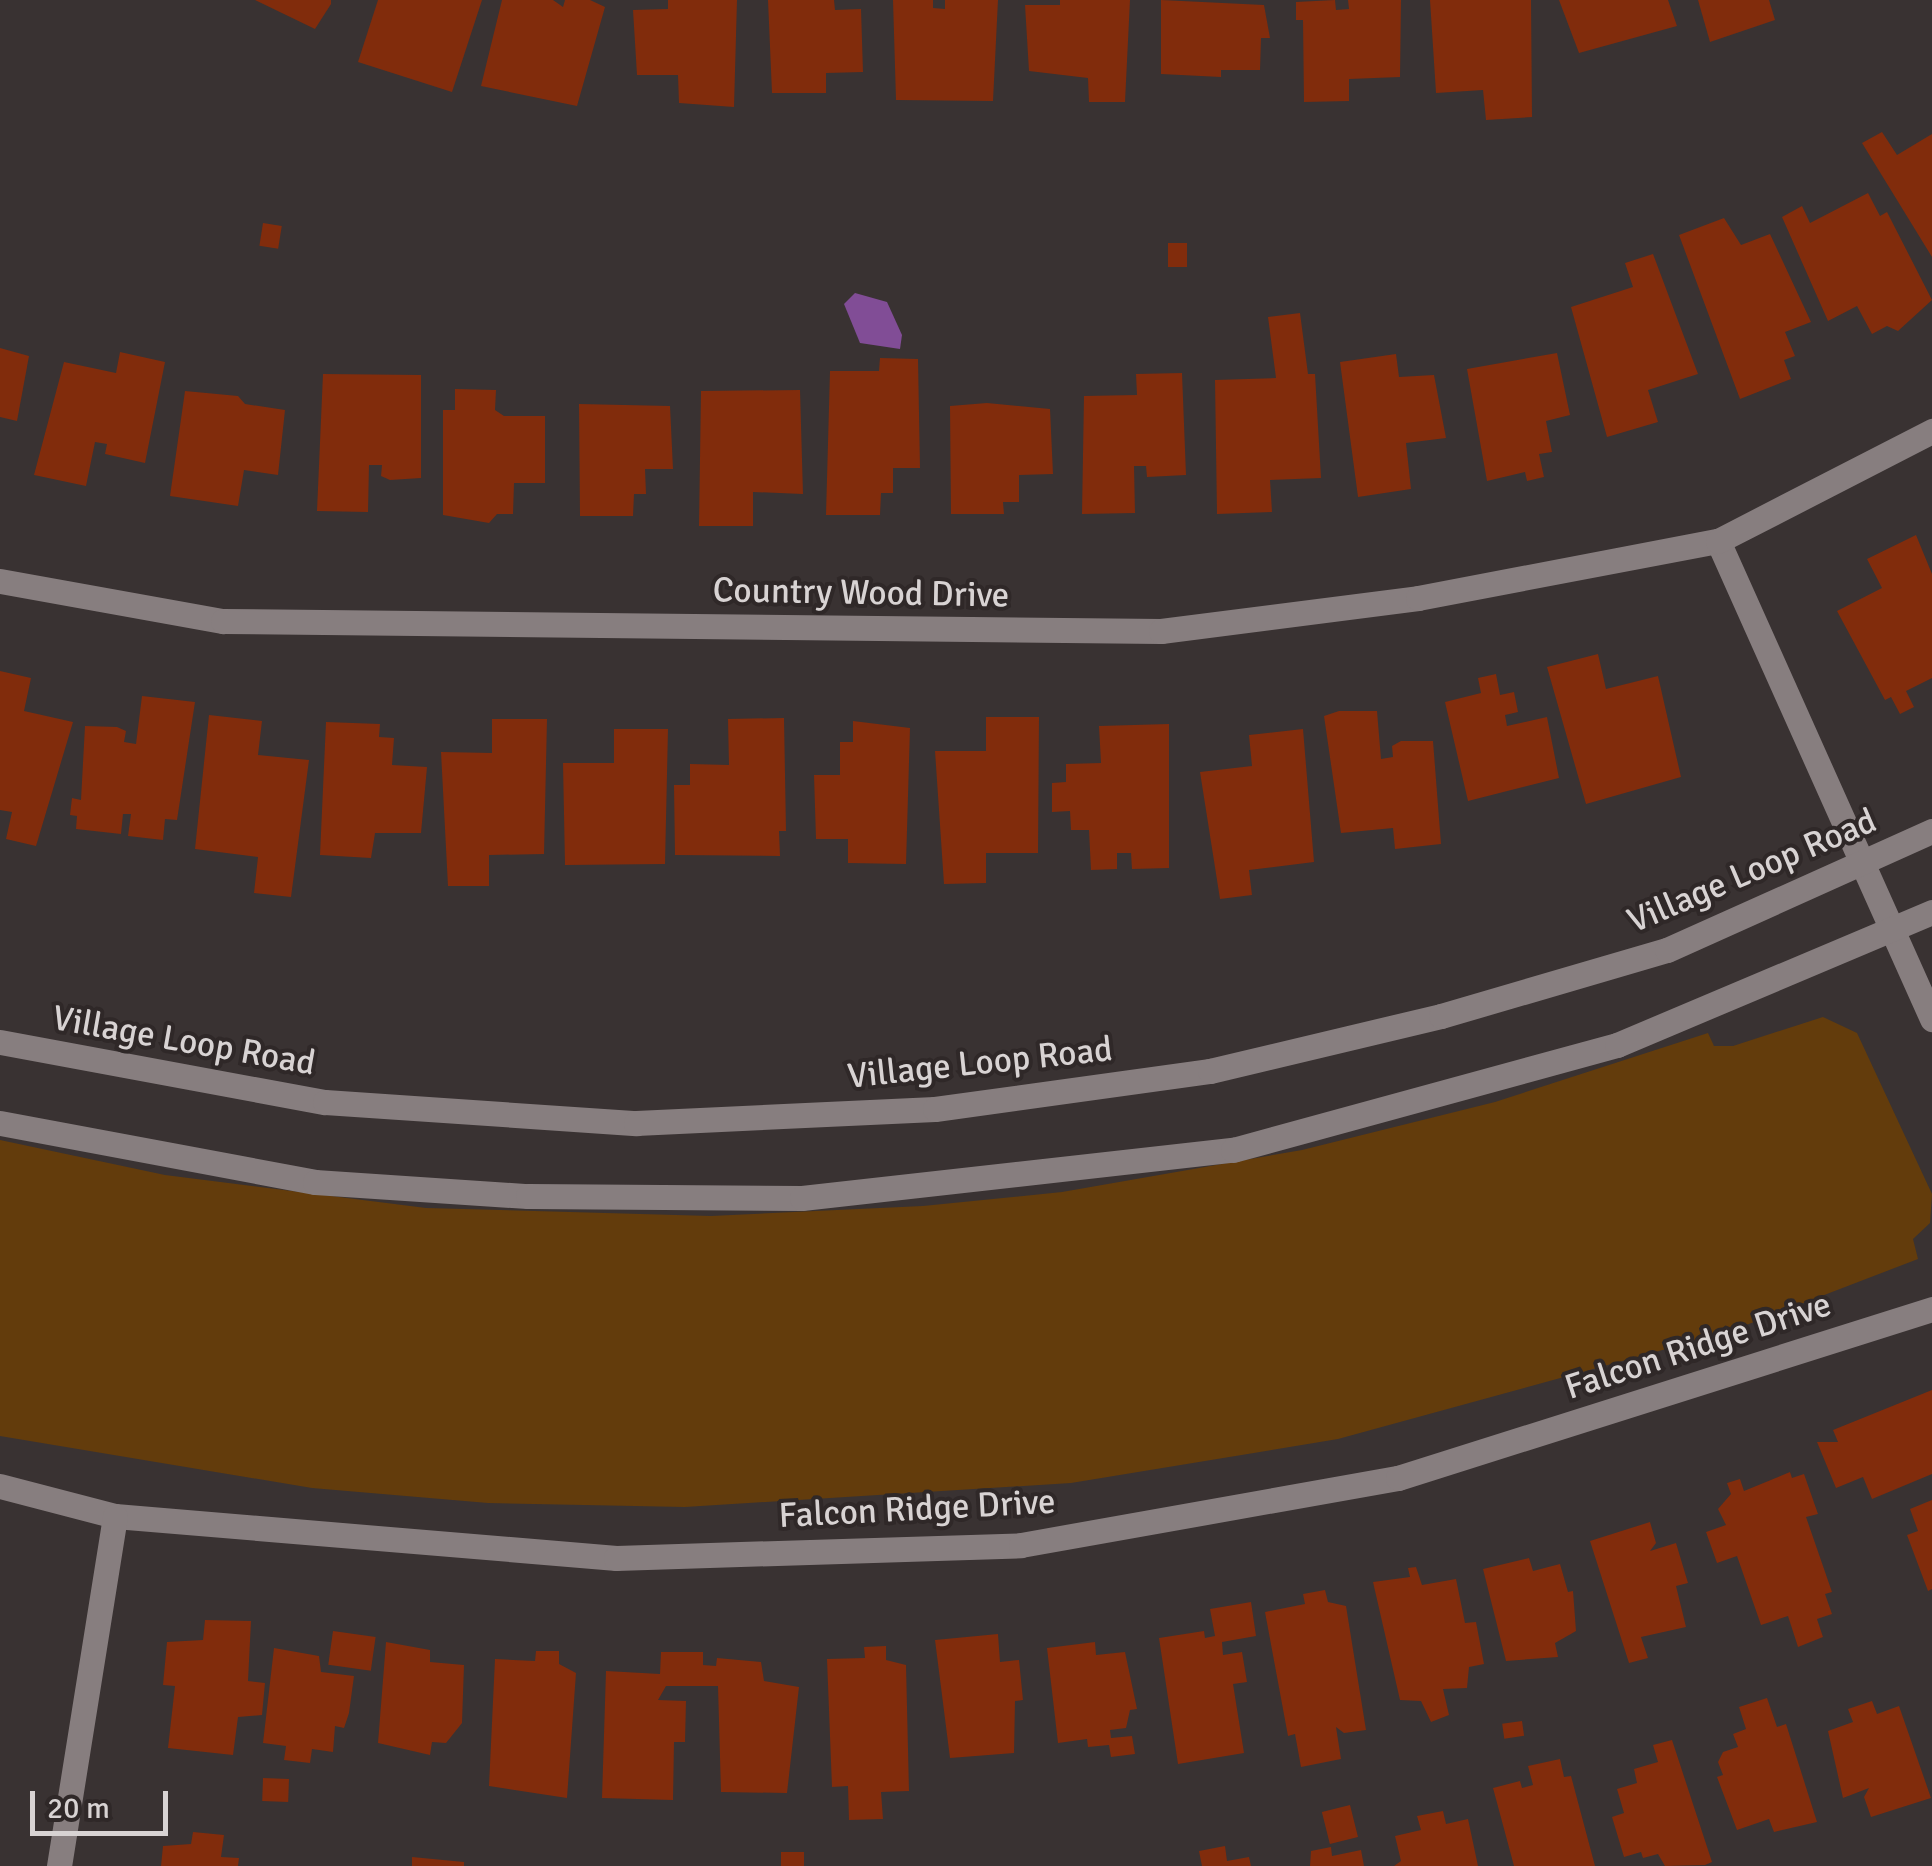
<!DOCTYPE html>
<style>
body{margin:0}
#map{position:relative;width:1932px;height:1866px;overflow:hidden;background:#393232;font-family:Signika,sans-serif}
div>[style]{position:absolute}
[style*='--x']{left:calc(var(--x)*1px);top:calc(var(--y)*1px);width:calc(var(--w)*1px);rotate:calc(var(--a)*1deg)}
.green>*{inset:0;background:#633c0c}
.water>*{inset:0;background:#814d96}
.building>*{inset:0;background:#812c0c;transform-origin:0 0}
.street>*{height:25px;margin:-12.5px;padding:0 12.5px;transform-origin:12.5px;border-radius:12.5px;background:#877e7f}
.secondary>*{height:25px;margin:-12.5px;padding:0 12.5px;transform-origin:12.5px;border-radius:12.5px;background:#877e7f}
span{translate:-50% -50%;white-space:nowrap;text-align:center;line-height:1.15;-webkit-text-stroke:8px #2f2828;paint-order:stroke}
.street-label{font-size:35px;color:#d8d3d3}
.scale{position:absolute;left:30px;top:1791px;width:138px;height:45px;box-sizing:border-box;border:5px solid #d8d3d3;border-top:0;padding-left:12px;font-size:30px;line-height:35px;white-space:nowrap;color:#d8d3d3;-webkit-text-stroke:8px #2f2828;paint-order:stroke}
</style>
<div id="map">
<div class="green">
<div style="clip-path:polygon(1823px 1017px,1857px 1033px,1932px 1194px,1930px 1223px,1913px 1239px,1918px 1259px,1728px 1332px,1338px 1439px,1071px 1483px,685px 1507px,488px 1503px,312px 1488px,0 1436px,0 1140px,165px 1175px,426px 1208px,711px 1216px,923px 1206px,1062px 1192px,1302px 1150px,1495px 1102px,1708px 1033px,1714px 1046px,1733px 1046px)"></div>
</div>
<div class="water">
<div style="clip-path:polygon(855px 293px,887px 302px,902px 335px,900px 349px,860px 343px,844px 304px)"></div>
</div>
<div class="building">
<div style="clip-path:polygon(255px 0,331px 0,331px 4px,315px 29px)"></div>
<div style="clip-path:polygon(378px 0,482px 0,452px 92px,358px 62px)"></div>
<div style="clip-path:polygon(502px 0,553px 0,563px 7px,565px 0,590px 0,605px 7px,577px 106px,481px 86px)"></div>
<div style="clip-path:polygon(668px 0,737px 0,734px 107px,679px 103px,678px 75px,637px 75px,633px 10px,668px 9px)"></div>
<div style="clip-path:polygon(768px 0,834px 0,835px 10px,861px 9px,863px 72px,826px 73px,826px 93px,772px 93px)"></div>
<div style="clip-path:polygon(893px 0,933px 0,933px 8px,945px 9px,945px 0,998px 0,993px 101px,896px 100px)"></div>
<div style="clip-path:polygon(1060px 0,1130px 0,1125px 102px,1089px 102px,1088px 78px,1029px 71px,1025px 5px,1060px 5px)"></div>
<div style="clip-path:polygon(1161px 0,1264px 5px,1270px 38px,1261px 38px,1260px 70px,1221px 70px,1221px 77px,1161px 74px)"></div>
<div style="clip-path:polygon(1335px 0,1336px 10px,1349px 9px,1348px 0,1401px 0,1400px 77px,1349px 79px,1349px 101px,1304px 102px,1303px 20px,1296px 20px,1296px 2px)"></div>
<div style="clip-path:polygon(1430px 0,1531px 0,1532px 117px,1486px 120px,1483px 90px,1436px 93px)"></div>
<div style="clip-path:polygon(1559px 0,1668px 0,1677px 26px,1579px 53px)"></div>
<div style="clip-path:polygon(1698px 0,1769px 0,1775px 20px,1710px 42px)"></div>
<div style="clip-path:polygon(1882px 132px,1897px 155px,1932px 134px,1932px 257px,1862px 143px)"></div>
<div style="clip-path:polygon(1868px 193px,1880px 216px,1887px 212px,1932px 300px,1898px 331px,1887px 326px,1872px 334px,1857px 306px,1828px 321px,1782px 217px,1802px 206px,1810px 223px)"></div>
<div style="clip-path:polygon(1724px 218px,1741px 245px,1770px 234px,1811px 322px,1785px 332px,1795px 356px,1784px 360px,1791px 379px,1740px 399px,1679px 235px)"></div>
<div style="left:263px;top:223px;width:19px;height:23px;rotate:9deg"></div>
<div style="left:1168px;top:243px;width:19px;height:24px"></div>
<div style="clip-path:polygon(1653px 254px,1698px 374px,1648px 390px,1658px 422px,1607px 437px,1571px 307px,1633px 287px,1625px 263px)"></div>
<div style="clip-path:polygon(1300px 313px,1308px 374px,1315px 374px,1321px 478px,1270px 480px,1272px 512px,1217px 514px,1215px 380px,1276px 378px,1268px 317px)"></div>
<div style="clip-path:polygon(0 348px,29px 356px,17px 421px,0 417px)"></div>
<div style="clip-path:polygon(120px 352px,165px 362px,145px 463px,105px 454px,107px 444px,95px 442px,86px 486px,34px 475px,64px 362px,116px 373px)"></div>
<div style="clip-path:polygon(1557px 353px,1570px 415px,1546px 421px,1552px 452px,1539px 454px,1544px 477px,1527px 481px,1525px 472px,1487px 481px,1467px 369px)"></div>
<div style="clip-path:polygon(1396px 354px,1399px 377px,1434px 375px,1446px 438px,1406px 443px,1411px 489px,1358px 497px,1340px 362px)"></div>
<div style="clip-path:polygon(880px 358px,918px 359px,920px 468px,893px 468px,893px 493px,881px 493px,880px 515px,826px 515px,830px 371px,879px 371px)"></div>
<div style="clip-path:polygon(1182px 373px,1186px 475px,1147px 477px,1146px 466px,1134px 466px,1135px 513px,1082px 514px,1084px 396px,1137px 395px,1136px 374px)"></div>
<div style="clip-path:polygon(323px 374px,421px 375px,421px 478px,390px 480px,381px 476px,382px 465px,369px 465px,368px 512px,317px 511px)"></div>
<div style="clip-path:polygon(455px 389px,496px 390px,495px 410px,504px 416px,545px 416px,545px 483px,514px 483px,513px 514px,497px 514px,489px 523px,443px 515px,443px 410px,455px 410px)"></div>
<div style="clip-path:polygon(800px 390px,803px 494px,753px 492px,753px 526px,699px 526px,701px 391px)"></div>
<div style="clip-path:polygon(185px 391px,238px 396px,245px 404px,285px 410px,278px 475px,244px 470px,238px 506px,170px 496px)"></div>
<div style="clip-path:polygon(987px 403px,1050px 409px,1053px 474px,1019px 475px,1019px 502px,1003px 502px,1004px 514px,951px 514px,950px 406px)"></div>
<div style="clip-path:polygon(579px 404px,670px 406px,673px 469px,645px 469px,646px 494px,634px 494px,633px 516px,580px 516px)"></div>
<div style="clip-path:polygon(1916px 535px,1932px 574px,1932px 678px,1906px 691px,1914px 707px,1900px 714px,1891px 697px,1885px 700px,1837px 611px,1882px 588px,1867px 559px)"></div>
<div style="clip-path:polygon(1598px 654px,1606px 689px,1658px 676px,1681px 777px,1586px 804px,1547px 667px)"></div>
<div style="clip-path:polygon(0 671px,31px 678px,24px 711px,73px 722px,36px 846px,6px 839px,12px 812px,0 810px)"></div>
<div style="clip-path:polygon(1496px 674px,1500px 695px,1514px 692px,1518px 712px,1505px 715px,1507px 726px,1547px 717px,1559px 778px,1468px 801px,1445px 702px,1481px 693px,1478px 678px)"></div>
<div style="clip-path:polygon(142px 696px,195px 702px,177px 820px,165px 819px,163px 840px,128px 836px,131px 814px,123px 814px,121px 834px,76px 829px,77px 816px,70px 815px,72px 798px,81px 800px,85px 726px,117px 727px,126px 731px,124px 742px,136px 744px)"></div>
<div style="clip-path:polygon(1339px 711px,1377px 711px,1381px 759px,1393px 757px,1392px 746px,1401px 741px,1433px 741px,1441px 844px,1395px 849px,1393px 828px,1341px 833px,1324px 716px)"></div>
<div style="clip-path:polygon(209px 715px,262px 721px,258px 755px,309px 760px,291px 897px,254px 893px,258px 857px,195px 849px)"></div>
<div style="clip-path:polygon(986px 717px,1039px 717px,1038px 853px,986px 853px,986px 883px,944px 884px,935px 751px,986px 751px)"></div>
<div style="clip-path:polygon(784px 718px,786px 831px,779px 831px,780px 856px,675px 855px,674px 785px,690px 785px,690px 764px,729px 765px,728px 719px)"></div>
<div style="clip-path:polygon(492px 719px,547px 719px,544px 854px,489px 855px,489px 886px,448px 886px,441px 752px,492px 753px)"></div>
<div style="clip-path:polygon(853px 721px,910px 728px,906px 864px,848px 863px,848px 839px,816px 839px,814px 775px,840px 775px,840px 742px,853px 742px)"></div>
<div style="clip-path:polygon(326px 722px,380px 724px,379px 737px,394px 738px,392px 765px,427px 767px,421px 833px,375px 833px,371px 858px,320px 855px)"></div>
<div style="clip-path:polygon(1169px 724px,1169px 868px,1132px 869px,1131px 853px,1117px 853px,1117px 869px,1091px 870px,1089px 830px,1071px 830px,1070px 811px,1052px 812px,1052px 783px,1066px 782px,1066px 764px,1101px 763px,1099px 726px)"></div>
<div style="clip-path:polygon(614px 729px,668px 729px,665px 864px,565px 865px,563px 763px,614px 763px)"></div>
<div style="clip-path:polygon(1303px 729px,1314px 862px,1249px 870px,1252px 895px,1220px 899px,1200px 772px,1252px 766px,1249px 735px)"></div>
<div style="clip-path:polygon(1932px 1390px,1932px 1474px,1872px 1499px,1863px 1477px,1836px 1488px,1817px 1442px,1838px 1442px,1833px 1430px)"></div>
<div style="clip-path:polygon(1790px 1472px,1792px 1478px,1804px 1474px,1818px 1514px,1806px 1517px,1832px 1592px,1825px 1594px,1832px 1614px,1817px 1619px,1823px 1637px,1798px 1647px,1788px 1616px,1761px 1625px,1737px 1556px,1717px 1563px,1706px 1532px,1726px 1525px,1718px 1509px,1731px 1494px,1727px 1483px,1740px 1479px,1744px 1491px)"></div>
<div style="clip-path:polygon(1932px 1500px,1932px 1589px,1928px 1591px,1907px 1535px,1918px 1531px,1910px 1509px)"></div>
<div style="clip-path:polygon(1650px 1522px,1656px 1543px,1650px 1551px,1676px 1543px,1688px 1583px,1676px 1586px,1686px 1627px,1641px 1637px,1648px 1658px,1629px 1663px,1590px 1541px)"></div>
<div style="clip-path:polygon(1529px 1558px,1533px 1571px,1560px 1564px,1568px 1592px,1573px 1591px,1576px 1631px,1555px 1643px,1558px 1657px,1506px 1661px,1483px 1569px)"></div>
<div style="clip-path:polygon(1416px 1567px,1422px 1585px,1456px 1579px,1465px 1623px,1476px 1622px,1484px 1664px,1469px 1667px,1467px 1688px,1443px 1689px,1449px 1715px,1431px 1722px,1421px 1701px,1400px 1700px,1373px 1582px,1410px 1577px,1408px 1568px)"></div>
<div style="clip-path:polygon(1325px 1590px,1328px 1602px,1346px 1606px,1366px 1730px,1344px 1733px,1336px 1727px,1341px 1759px,1301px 1767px,1295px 1734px,1288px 1736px,1265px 1612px,1305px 1604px,1303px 1594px)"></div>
<div style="clip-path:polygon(1251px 1602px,1256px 1636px,1222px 1642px,1223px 1655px,1242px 1652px,1247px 1682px,1233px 1684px,1244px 1753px,1178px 1764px,1159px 1638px,1204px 1631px,1205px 1638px,1215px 1636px,1210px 1609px)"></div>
<div style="clip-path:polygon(205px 1620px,251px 1621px,248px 1681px,265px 1683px,262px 1715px,238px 1717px,233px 1755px,168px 1748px,175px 1686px,163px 1685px,167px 1642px,203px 1640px)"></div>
<div style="left:333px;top:1631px;width:43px;height:34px;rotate:8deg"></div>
<div style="clip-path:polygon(998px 1634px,1000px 1662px,1019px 1660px,1023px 1700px,1015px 1701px,1014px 1753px,950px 1758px,935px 1640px)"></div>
<div style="clip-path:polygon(386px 1642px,430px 1650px,430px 1662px,464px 1665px,462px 1723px,446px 1743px,432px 1742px,430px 1755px,378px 1743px)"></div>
<div style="clip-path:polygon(1095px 1642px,1096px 1655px,1125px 1652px,1137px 1709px,1130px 1710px,1126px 1728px,1110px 1730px,1111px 1738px,1132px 1736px,1135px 1754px,1111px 1757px,1109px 1745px,1088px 1747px,1087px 1739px,1058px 1743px,1047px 1648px)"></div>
<div style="clip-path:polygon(886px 1646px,886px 1660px,906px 1665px,909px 1791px,881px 1792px,883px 1819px,849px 1820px,848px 1786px,832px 1787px,827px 1659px,865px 1658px,864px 1647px)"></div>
<div style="clip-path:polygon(274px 1648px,319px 1656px,321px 1672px,354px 1676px,349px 1713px,344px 1728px,335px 1726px,333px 1752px,312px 1749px,310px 1763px,284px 1760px,286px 1746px,263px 1743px)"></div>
<div style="clip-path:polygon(536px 1651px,559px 1651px,559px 1664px,576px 1673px,567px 1798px,489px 1786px,495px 1659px,535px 1661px)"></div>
<div style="clip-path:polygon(661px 1652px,703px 1652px,703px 1665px,716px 1666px,717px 1658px,761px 1662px,764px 1681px,799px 1687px,787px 1793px,721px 1792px,718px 1686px,666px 1686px,658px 1700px,686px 1701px,685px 1742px,674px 1742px,673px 1800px,602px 1798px,606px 1671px,660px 1674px)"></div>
<div style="clip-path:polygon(1767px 1698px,1777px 1727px,1786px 1724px,1817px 1822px,1774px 1832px,1769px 1819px,1737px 1830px,1717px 1777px,1723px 1775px,1718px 1762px,1723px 1752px,1738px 1747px,1733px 1734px,1746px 1729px,1739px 1707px)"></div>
<div style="clip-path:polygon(1872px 1701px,1877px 1714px,1899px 1706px,1931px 1798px,1871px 1817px,1864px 1797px,1869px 1788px,1843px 1798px,1828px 1731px,1853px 1722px,1848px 1709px)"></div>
<div style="left:1522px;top:1721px;width:15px;height:20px;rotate:82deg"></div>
<div style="clip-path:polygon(1672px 1740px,1712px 1862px,1705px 1865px,1665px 1866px,1658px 1854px,1643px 1858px,1641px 1852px,1624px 1857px,1612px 1817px,1624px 1813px,1617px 1789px,1637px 1783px,1634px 1769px,1658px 1762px,1653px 1745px)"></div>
<div style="clip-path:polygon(1560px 1759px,1564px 1777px,1571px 1776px,1595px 1866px,1514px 1866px,1493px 1788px,1520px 1781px,1522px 1788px,1533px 1785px,1528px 1766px)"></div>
<div style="left:263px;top:1778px;width:26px;height:23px;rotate:2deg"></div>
<div style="left:1350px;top:1805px;width:33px;height:29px;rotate:76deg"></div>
<div style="clip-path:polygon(1443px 1811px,1446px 1824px,1468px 1819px,1478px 1866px,1394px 1866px,1401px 1861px,1395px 1836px,1421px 1830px,1417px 1816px)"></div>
<div style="clip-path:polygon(193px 1832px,224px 1835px,221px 1857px,239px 1858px,238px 1866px,161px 1866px,163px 1846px,191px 1844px)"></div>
<div style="clip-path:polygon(1225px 1846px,1227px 1861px,1249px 1857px,1251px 1866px,1202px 1866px,1199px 1851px)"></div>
<div style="clip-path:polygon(1331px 1847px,1332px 1856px,1361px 1850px,1364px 1866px,1310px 1866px,1311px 1851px)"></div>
<div style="left:781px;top:1852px;width:23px;height:14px"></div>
<div style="clip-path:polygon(412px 1857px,464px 1862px,464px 1866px,412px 1866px)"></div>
</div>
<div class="street">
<div style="--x:1718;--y:541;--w:524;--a:65.88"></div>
<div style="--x:0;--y:581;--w:227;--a:10.2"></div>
<div style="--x:223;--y:621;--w:938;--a:0.61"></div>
<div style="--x:1161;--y:631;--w:259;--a:-7.3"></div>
<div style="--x:1418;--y:598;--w:305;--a:-10.8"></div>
<div style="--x:1718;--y:541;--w:241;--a:-27.2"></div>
<div style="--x:0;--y:1486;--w:119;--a:14.6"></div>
<div style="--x:115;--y:1516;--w:503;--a:4.79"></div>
<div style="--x:616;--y:1558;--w:405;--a:-1.8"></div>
<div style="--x:1021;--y:1545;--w:383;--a:-10.1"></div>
<div style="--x:1398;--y:1478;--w:560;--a:-17.56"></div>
<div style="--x:59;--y:1866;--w:354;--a:-80.9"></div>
</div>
<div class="secondary">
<div style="--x:0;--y:1042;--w:330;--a:10.5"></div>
<div style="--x:325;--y:1102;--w:312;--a:3.9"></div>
<div style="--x:636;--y:1123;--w:299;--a:-2.7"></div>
<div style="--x:935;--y:1109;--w:278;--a:-7.9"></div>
<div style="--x:1210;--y:1071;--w:237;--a:-13.4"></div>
<div style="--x:1441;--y:1016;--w:235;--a:-16.3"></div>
<div style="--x:1667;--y:950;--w:290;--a:-24.2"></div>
<div style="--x:0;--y:1123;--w:320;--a:10.6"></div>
<div style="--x:315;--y:1182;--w:213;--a:3.8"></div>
<div style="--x:528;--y:1196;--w:274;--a:0.4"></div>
<div style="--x:802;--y:1198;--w:434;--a:-6.4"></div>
<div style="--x:1233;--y:1150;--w:398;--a:-15.3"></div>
<div style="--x:1617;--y:1045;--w:342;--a:-22.9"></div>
</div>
<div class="street-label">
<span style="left:861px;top:593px;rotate:1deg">Country Wood Drive</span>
<span style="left:1752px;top:871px;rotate:-23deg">Village Loop Road</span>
<span style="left:184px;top:1041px;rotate:10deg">Village Loop Road</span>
<span style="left:980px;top:1063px;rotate:-6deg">Village Loop Road</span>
<span style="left:1698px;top:1346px;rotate:-18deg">Falcon Ridge Drive</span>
<span style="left:917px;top:1509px;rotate:-3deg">Falcon Ridge Drive</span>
</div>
<div class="scale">20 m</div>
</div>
